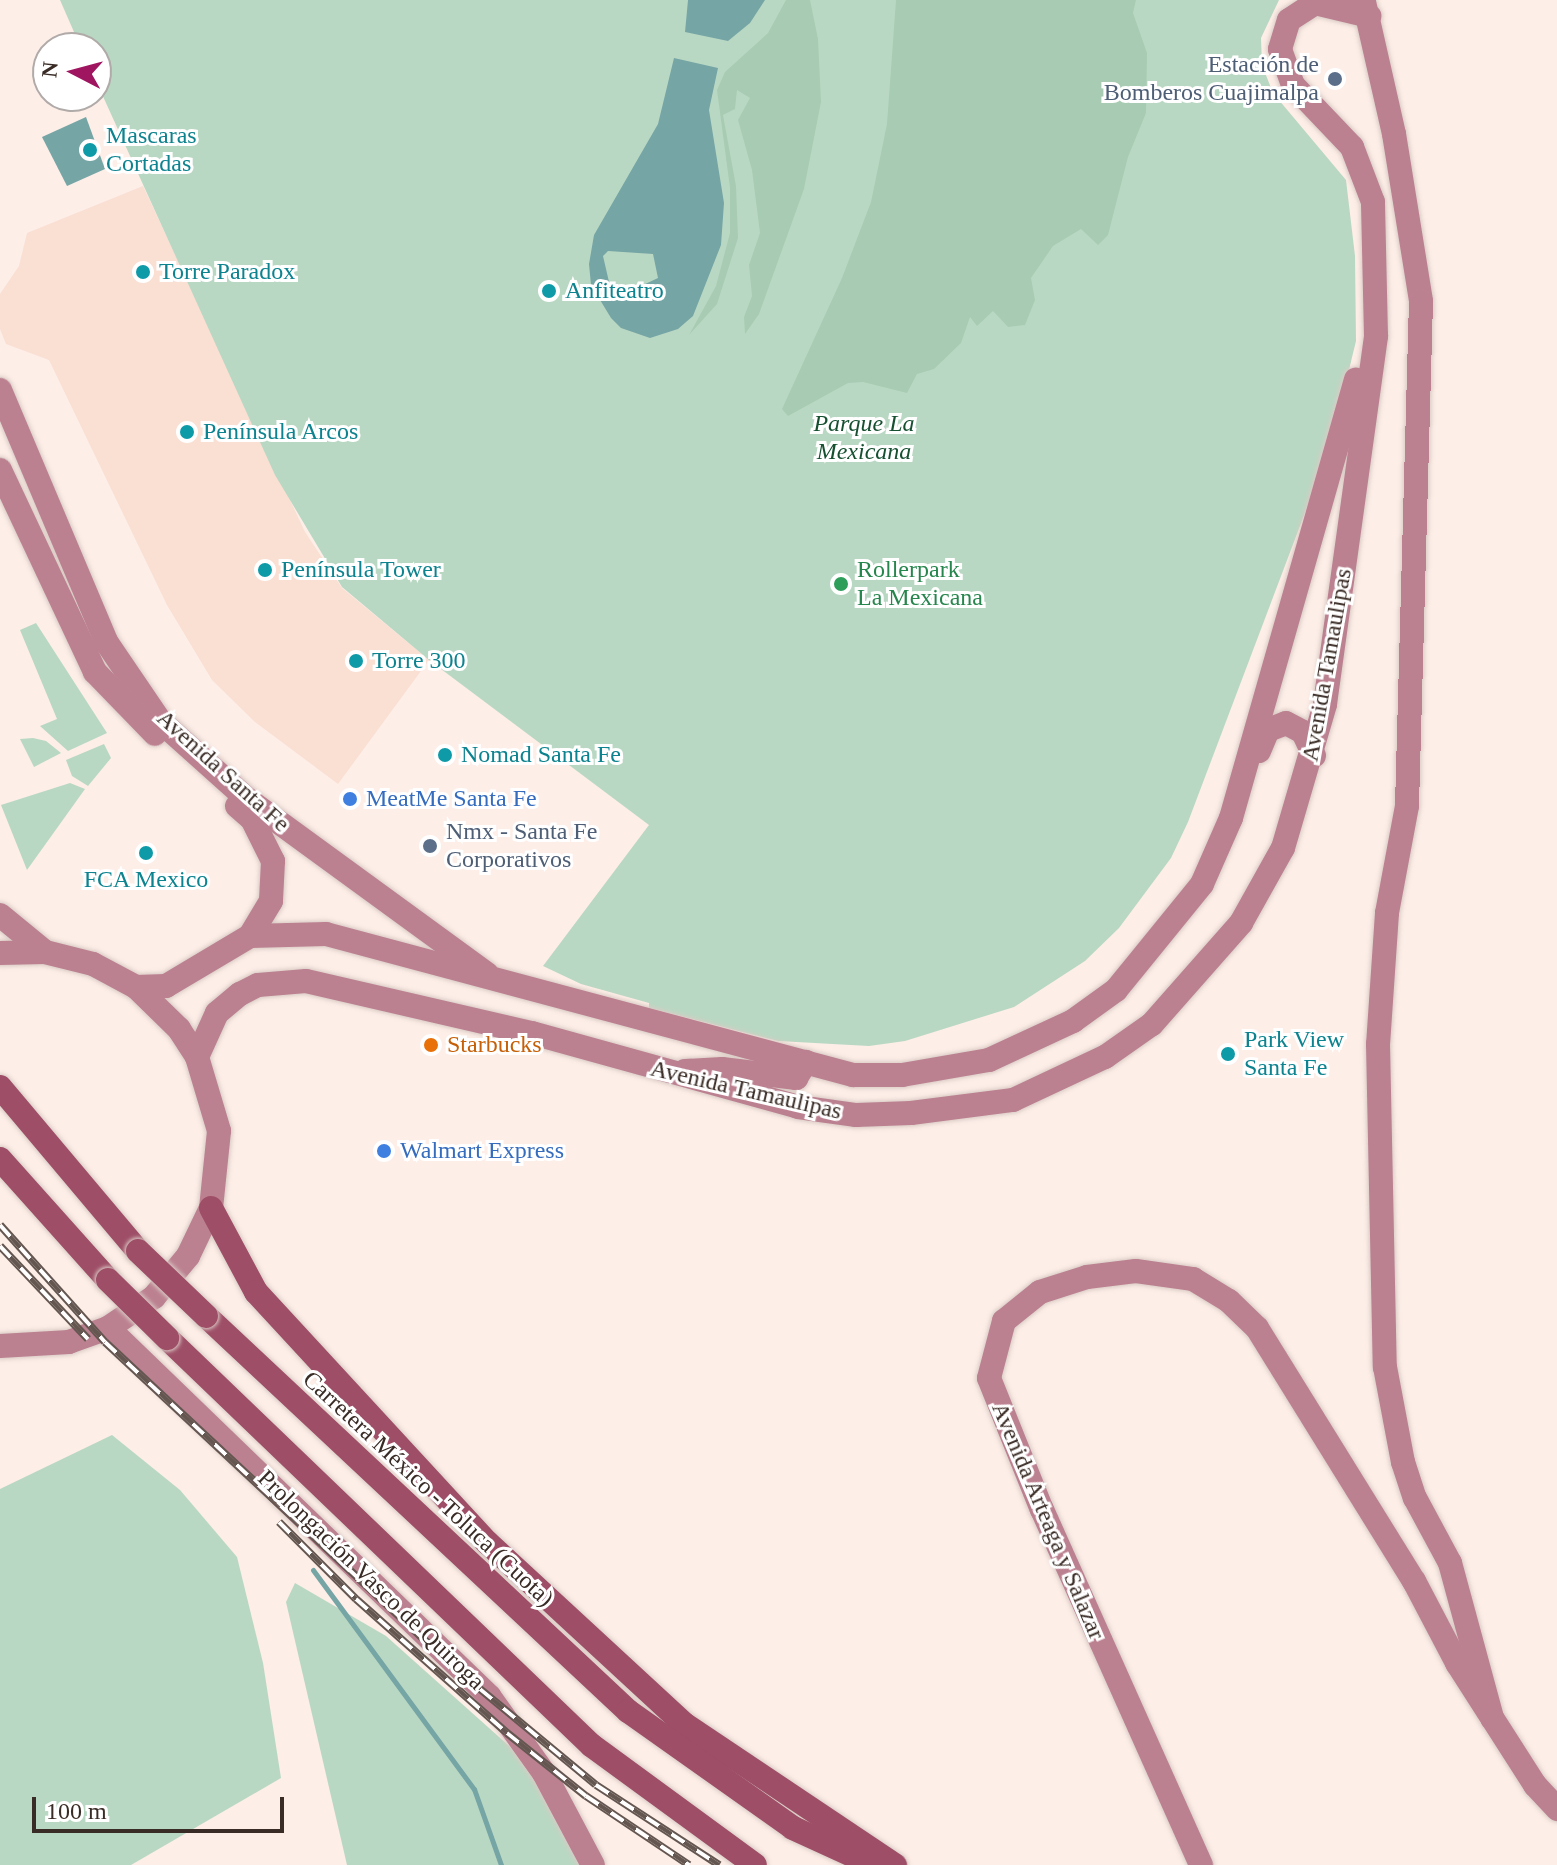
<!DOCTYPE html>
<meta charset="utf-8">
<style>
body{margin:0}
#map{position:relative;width:1557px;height:1865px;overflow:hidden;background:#fdeee8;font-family:"Times New Roman",serif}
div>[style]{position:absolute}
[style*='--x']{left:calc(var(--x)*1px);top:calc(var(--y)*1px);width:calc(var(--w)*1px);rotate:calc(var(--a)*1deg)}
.built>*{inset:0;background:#fadfd3}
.green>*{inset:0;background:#b9d8c3}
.forest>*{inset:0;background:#a8cbb3}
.water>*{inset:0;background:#76a5a6}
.stream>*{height:5px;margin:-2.5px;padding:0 2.5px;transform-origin:2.5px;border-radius:2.5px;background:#76a5a6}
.roads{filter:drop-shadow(0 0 2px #dacbc5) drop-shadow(0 0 2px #dacbc5)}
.secondary>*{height:24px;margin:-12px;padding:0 12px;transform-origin:12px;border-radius:12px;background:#bc8191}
.highway>*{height:24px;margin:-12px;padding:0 12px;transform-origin:12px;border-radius:12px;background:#9e4e67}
.rail>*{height:8px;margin-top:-4px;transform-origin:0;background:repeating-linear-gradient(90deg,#fff 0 15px,#645650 0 30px);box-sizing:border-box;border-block:2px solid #645650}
.bridges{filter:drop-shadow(0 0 2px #dacbc5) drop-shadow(0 0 2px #dacbc5)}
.highway-bridge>*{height:24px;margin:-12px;padding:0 12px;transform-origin:12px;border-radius:12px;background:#9e4e67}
.dots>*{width:22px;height:22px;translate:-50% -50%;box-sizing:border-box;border:4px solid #fff;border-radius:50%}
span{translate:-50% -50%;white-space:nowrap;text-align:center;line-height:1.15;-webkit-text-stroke:6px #fff;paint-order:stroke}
.service-label{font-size:24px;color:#4e5e75}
.right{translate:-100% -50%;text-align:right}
.left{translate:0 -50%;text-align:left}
.culture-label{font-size:24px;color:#0d838f}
.park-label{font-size:24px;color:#165031;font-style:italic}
.leisure-label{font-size:24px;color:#27864d}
.street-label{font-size:24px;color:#392b25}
.shop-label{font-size:24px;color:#366cbe}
.food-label{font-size:24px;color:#c56008}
.north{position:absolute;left:32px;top:32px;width:80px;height:80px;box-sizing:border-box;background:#fff;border:2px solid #b0aaa8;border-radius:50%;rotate:276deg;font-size:22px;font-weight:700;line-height:32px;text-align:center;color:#392b25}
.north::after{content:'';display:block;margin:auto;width:28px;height:36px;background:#9f1560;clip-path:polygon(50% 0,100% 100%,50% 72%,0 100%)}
.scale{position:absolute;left:32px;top:1797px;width:252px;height:36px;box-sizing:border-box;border:4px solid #392b25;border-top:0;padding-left:10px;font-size:24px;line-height:28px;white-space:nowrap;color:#392b25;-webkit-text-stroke:6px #fff;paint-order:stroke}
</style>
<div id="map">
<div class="built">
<div style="clip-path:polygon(143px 186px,305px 532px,342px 588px,429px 660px,338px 784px,255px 722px,212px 680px,167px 605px,49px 360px,6px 344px,0 329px,0 294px,19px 266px,27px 233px)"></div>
</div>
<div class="green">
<div style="clip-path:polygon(60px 0,1279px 0,1261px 38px,1262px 65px,1273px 93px,1346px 180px,1355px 256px,1356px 341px,1331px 444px,1188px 822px,1171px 858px,1119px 928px,1085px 961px,1014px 1007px,905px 1041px,869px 1046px,778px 1041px,649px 1008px,649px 1003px,581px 984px,543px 966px,649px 825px,429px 660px,342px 587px,275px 475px,96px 81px,96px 48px,81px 48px)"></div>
<div style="clip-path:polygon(36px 623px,107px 733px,68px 751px,40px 726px,57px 719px,20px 630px)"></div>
<div style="clip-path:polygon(33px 738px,46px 741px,61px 753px,34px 767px,20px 739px)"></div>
<div style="clip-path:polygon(104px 744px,111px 758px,88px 786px,72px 776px,66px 760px)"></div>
<div style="clip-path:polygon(70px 783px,85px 789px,27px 870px,1px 805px)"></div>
<div style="clip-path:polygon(112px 1435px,180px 1490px,237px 1557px,263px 1663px,281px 1778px,131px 1865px,0 1865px,0 1489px)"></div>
<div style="clip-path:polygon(295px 1583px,386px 1636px,526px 1761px,583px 1865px,347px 1865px,286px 1602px)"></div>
</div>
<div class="forest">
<div style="clip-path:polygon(786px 0,810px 0,818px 39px,821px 102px,804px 189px,759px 314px,745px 334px,744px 317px,752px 296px,749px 265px,760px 233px,752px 170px,738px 120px,750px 98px,737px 90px,735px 109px,723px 115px,736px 186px,738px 238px,717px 304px,689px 335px,716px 286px,730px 233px,730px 188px,717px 90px,725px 72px,768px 33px)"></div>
<div style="clip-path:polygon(896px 0,1136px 0,1133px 13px,1147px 53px,1146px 113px,1128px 157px,1108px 235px,1098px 245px,1081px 229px,1053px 246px,1031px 278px,1035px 300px,1025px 325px,1008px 327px,993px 311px,977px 326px,970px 317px,961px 343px,934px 369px,917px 374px,907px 393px,863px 382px,848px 383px,788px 416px,782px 409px,842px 278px,871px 202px,887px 124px)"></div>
</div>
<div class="water">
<div style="clip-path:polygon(688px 0,765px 0,750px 23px,728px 41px,685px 32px)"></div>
<div style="clip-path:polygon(evenodd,674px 58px,718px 68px,709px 110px,724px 203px,721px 245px,693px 316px,678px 329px,650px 338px,621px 328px,611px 318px,591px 285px,589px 264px,594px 235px,658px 124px,674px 58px,608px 251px,653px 254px,658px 278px,613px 299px,603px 256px,608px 251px)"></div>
<div style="clip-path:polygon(86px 117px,105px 169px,67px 186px,42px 137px)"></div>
</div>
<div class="stream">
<div style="--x:313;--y:1570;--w:272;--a:53.7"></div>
<div style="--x:474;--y:1789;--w:81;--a:70.4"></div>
</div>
<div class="roads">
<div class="secondary">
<div style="--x:1364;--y:2;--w:135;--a:77.2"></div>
<div style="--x:1394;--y:134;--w:169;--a:80.8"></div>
<div style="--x:1421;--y:301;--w:505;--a:91.59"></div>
<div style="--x:1407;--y:806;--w:109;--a:100.6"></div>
<div style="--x:1387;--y:913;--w:131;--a:93.9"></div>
<div style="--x:1378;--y:1044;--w:323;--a:88.8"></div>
<div style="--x:1385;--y:1367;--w:97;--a:79.3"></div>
<div style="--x:1403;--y:1462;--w:38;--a:72"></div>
<div style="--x:1415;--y:1498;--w:74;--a:61.7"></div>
<div style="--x:1450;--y:1563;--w:161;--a:74.8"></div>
<div style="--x:0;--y:390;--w:275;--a:67.1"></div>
<div style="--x:107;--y:643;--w:94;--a:55.8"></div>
<div style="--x:160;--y:721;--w:117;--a:41.9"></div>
<div style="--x:247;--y:799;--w:297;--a:36.1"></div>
<div style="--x:0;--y:470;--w:223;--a:64.8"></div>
<div style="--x:95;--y:672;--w:86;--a:45.9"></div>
<div style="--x:1259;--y:751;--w:23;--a:-67"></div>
<div style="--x:1268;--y:730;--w:19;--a:-21"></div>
<div style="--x:1286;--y:723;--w:19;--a:28"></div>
<div style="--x:1303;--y:732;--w:26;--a:65"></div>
<div style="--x:237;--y:806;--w:20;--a:41"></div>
<div style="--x:252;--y:819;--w:47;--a:63.4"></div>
<div style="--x:273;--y:861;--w:40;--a:92.9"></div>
<div style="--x:271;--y:901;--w:41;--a:121"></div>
<div style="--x:0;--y:915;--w:58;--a:39.4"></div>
<div style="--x:0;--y:953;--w:45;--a:-1.3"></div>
<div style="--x:45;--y:952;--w:49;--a:14"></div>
<div style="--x:93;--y:964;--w:49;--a:28.1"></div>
<div style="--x:136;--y:987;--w:60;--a:44.3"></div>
<div style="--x:179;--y:1029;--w:33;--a:57"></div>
<div style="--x:197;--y:1057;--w:77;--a:73.4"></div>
<div style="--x:219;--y:1131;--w:77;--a:95.9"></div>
<div style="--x:211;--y:1208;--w:53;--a:115.6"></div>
<div style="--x:188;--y:1256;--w:53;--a:129.7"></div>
<div style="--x:154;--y:1297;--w:55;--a:146"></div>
<div style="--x:108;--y:1328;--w:41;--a:160.3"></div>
<div style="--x:69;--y:1342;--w:69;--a:176.7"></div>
<div style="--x:136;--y:987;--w:30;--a:-2"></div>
<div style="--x:166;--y:986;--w:98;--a:-30.8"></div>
<div style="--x:250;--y:936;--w:76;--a:-1.5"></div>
<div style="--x:326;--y:934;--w:546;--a:14.98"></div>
<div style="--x:853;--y:1075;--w:49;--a:0"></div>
<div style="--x:902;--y:1075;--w:88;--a:-9.8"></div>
<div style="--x:989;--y:1060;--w:93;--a:-24.9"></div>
<div style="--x:1073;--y:1021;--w:53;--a:-35.8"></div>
<div style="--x:1116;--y:990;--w:136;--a:-50.9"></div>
<div style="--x:1202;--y:884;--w:72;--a:-66.3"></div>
<div style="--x:1231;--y:818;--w:456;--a:-74.1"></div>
<div style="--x:197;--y:1057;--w:48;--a:-65.6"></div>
<div style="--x:217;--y:1013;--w:30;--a:-40"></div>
<div style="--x:240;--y:994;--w:20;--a:-27"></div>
<div style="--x:258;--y:985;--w:48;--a:-4.8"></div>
<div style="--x:306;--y:981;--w:232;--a:13"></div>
<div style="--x:532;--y:1033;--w:276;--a:15.5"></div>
<div style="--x:798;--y:1107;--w:59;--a:7.9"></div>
<div style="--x:856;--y:1115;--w:55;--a:-2.1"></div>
<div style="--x:911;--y:1113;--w:103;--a:-7.3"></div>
<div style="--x:1013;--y:1100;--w:102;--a:-25.1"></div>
<div style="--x:1105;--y:1057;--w:57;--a:-35.1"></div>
<div style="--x:1152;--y:1024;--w:135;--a:-48.6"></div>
<div style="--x:1241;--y:923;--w:86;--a:-60.8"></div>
<div style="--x:1283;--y:848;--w:150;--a:-73.7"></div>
<div style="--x:1325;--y:704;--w:372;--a:-82.1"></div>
<div style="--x:1376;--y:336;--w:134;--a:-91.3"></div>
<div style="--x:1373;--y:202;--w:59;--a:-110.9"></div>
<div style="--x:1352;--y:147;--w:86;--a:-133.6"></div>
<div style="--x:1293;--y:85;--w:38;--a:-110"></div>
<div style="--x:1280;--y:49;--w:30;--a:-73"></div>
<div style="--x:1289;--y:20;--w:31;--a:-33"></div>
<div style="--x:1315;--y:3;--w:56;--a:13.5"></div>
<div style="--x:685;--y:1071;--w:37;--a:-3"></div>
<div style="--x:722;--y:1069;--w:75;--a:6.9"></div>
<div style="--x:796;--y:1078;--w:19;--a:-58"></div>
<div style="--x:108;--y:1328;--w:530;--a:44.01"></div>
<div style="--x:489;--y:1696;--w:95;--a:54.5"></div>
<div style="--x:544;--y:1773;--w:104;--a:62"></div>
<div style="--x:1201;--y:1865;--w:389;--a:-114.1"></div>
<div style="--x:1042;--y:1510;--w:142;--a:-111.9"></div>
<div style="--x:989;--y:1378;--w:59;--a:-75.3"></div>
<div style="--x:1004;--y:1321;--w:46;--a:-38.9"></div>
<div style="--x:1040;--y:1292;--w:49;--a:-17.7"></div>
<div style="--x:1087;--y:1277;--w:49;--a:-7"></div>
<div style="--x:1136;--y:1271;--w:58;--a:8"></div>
<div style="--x:1193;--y:1279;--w:42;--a:31.4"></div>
<div style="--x:1229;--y:1301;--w:39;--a:44"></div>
<div style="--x:1257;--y:1328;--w:298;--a:58.2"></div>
<div style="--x:1414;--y:1581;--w:93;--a:62.3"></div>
<div style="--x:1457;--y:1663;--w:145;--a:57.4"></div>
<div style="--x:1535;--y:1785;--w:33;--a:47"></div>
</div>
<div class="highway">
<div style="--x:0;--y:1087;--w:214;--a:49.9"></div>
<div style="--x:0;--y:1159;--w:162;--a:48.2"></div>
<div style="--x:211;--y:1208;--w:95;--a:61.8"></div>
<div style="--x:256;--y:1292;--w:342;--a:47.3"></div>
<div style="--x:488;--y:1543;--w:267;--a:42.7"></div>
<div style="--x:684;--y:1724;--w:254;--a:33.8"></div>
<div style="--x:206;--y:1316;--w:578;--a:43.11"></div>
<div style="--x:628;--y:1711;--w:202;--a:35.3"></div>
<div style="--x:793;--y:1828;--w:89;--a:24.6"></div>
<div style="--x:167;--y:1338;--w:588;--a:43.83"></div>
<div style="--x:591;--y:1745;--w:203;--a:36.2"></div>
</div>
</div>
<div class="rail">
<div style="--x:0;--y:1225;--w:157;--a:48.1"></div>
<div style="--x:105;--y:1342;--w:481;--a:43"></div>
<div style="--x:457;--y:1670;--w:180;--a:39.6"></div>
<div style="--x:596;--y:1785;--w:147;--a:33"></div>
<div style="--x:0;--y:1246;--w:128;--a:46.6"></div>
<div style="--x:279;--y:1522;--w:109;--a:45"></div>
<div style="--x:356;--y:1599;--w:202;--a:41.6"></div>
<div style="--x:507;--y:1733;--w:101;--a:38.6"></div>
<div style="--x:586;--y:1796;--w:124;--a:33.8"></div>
</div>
<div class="bridges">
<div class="highway-bridge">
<div style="--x:138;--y:1251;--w:94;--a:43.7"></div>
<div style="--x:108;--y:1280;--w:83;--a:44.5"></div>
</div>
</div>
<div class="dots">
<div style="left:1335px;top:79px;background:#5c6f8a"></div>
<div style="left:90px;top:150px;background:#0f9aa8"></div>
<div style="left:143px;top:272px;background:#0f9aa8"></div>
<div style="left:549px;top:291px;background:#0f9aa8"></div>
<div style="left:187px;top:432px;background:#0f9aa8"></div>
<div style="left:265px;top:570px;background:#0f9aa8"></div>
<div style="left:841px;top:584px;background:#2e9e5b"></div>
<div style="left:356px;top:661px;background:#0f9aa8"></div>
<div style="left:445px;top:755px;background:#0f9aa8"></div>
<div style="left:350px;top:799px;background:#3f7fe0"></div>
<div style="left:430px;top:846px;background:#5c6f8a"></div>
<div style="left:146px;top:853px;background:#0f9aa8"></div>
<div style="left:431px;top:1045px;background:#e8710a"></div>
<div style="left:1228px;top:1054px;background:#0f9aa8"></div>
<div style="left:384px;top:1151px;background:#3f7fe0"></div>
</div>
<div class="service-label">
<span class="right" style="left:1319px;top:79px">Estación de<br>Bomberos Cuajimalpa</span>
<span class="left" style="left:446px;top:846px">Nmx - Santa Fe<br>Corporativos</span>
</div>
<div class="culture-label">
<span class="left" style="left:106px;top:150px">Mascaras<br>Cortadas</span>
<span class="left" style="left:159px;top:272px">Torre Paradox</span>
<span class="left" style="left:565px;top:291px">Anfiteatro</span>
<span class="left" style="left:203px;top:432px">Península Arcos</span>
<span class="left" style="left:281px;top:570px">Península Tower</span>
<span class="left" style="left:372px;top:661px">Torre 300</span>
<span class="left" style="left:461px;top:755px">Nomad Santa Fe</span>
<span style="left:146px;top:880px">FCA Mexico</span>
<span class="left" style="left:1244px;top:1054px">Park View<br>Santa Fe</span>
</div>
<div class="park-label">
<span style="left:864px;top:438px">Parque La<br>Mexicana</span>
</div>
<div class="leisure-label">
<span class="left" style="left:857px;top:584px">Rollerpark<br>La Mexicana</span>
</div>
<div class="street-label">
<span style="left:1327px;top:665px;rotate:-80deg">Avenida Tamaulipas</span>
<span style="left:223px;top:771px;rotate:42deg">Avenida Santa Fe</span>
<span style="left:746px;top:1090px;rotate:13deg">Avenida Tamaulipas</span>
<span style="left:428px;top:1489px;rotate:43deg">Carretera México - Toluca (Cuota)</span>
<span style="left:1048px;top:1521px;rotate:67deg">Avenida Arteaga y Salazar</span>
<span style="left:371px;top:1580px;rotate:44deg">Prolongación Vasco de Quiroga</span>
</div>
<div class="shop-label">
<span class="left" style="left:366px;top:799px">MeatMe Santa Fe</span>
<span class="left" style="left:400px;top:1151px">Walmart Express</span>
</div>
<div class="food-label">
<span class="left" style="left:447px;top:1045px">Starbucks</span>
</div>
<div class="north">N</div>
<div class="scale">100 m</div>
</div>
